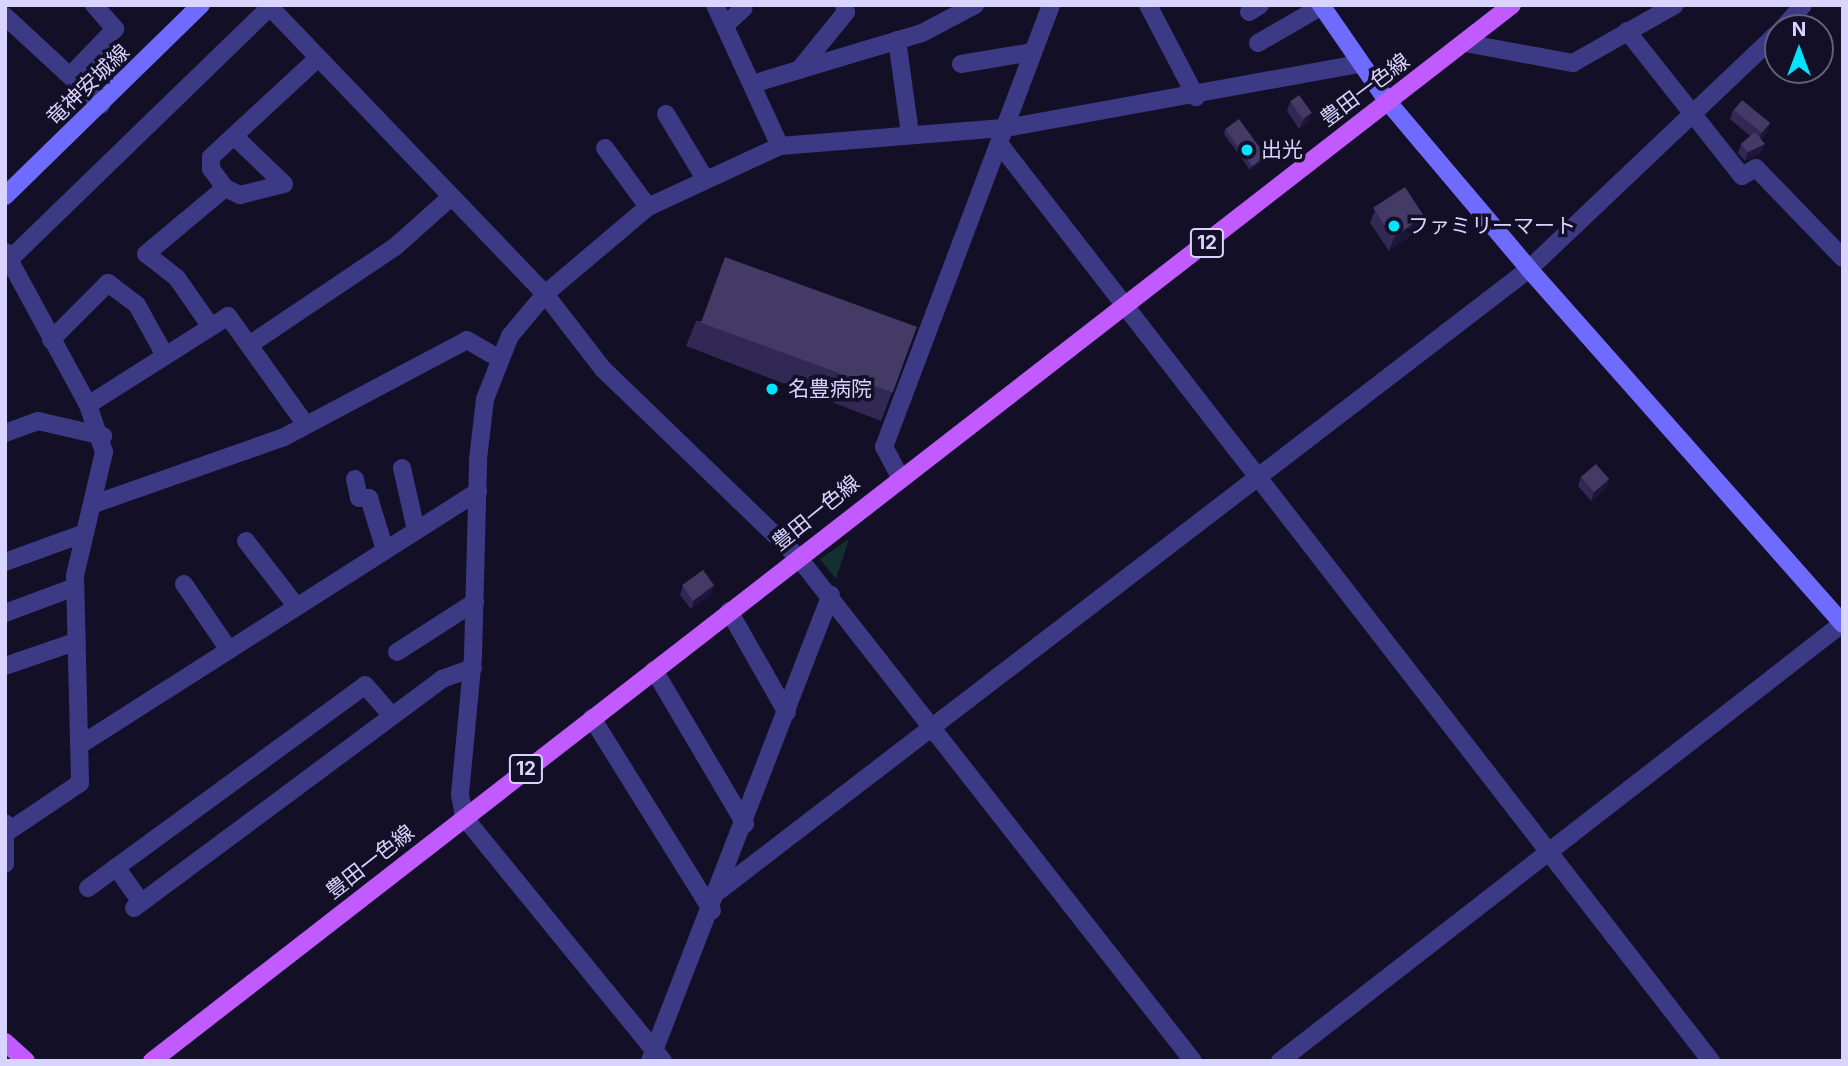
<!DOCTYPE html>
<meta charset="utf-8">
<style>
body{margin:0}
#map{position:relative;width:1848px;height:1066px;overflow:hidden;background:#130f26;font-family:Inter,"Noto Sans JP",sans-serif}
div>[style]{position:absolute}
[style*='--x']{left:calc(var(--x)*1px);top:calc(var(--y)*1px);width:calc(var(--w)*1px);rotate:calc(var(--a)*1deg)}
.green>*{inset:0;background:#12302f}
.street>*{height:18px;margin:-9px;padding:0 9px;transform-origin:9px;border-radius:9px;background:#3d3a85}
.secondary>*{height:18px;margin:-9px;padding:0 9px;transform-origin:9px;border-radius:9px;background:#6f6bff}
.primary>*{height:18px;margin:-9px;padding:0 9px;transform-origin:9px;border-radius:9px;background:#c25bff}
.wall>*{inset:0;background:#312854}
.shaded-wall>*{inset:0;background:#1d163a}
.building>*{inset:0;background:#433a66;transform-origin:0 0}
.dots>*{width:19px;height:19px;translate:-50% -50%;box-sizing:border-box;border:4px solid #130f26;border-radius:50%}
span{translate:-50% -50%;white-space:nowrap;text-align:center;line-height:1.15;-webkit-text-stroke:7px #130f26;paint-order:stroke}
.shield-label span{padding:2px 5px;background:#130f26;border:2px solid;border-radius:5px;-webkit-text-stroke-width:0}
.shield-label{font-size:19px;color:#d9d4ff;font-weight:700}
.street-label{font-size:21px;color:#d9d4ff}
.poi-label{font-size:21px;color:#d9d4ff}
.left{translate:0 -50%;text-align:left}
.frame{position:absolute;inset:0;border:7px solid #d9d4ff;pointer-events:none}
.north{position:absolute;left:1764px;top:14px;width:70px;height:70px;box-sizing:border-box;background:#130f26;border:2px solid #625e7d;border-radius:50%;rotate:0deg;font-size:19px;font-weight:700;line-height:28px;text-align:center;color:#d9d4ff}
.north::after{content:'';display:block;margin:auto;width:24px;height:32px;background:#00e5ff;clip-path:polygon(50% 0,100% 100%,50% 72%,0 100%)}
</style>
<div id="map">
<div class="green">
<div style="clip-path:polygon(849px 539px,836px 579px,820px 559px)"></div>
</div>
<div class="street">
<div style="--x:268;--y:5;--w:400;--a:46.2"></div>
<div style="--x:545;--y:294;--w:95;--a:52.3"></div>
<div style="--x:603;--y:369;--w:271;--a:44"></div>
<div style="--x:798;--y:557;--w:640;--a:51.91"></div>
<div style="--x:715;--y:5;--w:155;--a:65.3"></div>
<div style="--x:1148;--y:5;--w:104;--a:62.4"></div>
<div style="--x:1249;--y:12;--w:13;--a:-32"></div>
<div style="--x:5;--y:16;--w:131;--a:42.8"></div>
<div style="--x:725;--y:25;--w:25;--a:-42"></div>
<div style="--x:1783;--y:28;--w:30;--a:-49"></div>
<div style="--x:1627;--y:31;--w:185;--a:51.6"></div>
<div style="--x:1742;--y:176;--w:16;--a:-30"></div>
<div style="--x:1756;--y:168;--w:125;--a:46"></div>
<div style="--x:897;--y:40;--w:95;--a:82.1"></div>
<div style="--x:1258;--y:43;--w:74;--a:-30"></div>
<div style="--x:1465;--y:43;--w:110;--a:10.5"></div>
<div style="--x:1573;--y:63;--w:117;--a:-29.6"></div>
<div style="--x:961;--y:64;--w:73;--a:-9.5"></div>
<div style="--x:799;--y:70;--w:75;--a:-51"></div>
<div style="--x:846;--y:12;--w:7;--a:-106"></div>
<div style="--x:71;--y:75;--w:64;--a:-46.3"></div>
<div style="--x:115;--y:29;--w:32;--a:-131"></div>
<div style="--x:752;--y:84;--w:177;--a:-16.7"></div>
<div style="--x:922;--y:33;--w:60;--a:-27.8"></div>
<div style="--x:666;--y:114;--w:76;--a:59"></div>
<div style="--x:1001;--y:146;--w:1158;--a:52.19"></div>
<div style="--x:605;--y:148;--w:73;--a:53.9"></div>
<div style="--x:225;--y:188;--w:17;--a:25"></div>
<div style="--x:240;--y:195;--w:45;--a:-14"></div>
<div style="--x:284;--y:184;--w:66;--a:-136.2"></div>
<div style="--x:5;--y:252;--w:174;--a:61.5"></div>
<div style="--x:88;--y:405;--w:50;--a:71.2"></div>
<div style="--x:104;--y:452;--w:127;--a:103.2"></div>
<div style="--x:75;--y:576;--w:207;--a:88.6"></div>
<div style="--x:80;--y:783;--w:89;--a:146"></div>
<div style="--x:9;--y:260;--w:363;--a:-44.1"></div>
<div style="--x:209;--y:324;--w:56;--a:-124.8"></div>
<div style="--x:177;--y:278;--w:39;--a:-142"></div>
<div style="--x:146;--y:254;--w:103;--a:-39.9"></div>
<div style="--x:225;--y:188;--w:24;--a:-126"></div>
<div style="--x:211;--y:169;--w:12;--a:-90"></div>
<div style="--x:211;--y:157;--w:146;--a:-42.8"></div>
<div style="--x:51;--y:340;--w:81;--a:-45"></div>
<div style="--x:108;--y:283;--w:36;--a:37"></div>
<div style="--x:137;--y:305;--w:54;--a:61"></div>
<div style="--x:252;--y:343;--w:172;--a:-33.9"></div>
<div style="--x:395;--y:247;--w:75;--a:-41.8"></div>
<div style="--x:88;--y:405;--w:166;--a:-32.4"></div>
<div style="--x:228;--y:316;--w:134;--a:54.4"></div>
<div style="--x:5;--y:433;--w:35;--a:-20"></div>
<div style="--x:38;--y:421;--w:67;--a:13"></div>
<div style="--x:402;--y:468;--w:64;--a:77.3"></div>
<div style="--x:899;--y:475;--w:32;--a:-118"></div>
<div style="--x:884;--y:447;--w:472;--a:-69.3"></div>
<div style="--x:355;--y:479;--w:19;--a:78"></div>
<div style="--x:359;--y:498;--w:10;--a:0"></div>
<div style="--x:369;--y:498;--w:54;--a:72.9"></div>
<div style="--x:94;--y:504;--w:201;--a:-19.4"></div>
<div style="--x:284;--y:437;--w:207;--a:-27.9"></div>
<div style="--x:467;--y:340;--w:38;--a:30"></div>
<div style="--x:246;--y:541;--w:83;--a:52.3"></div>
<div style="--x:5;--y:562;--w:85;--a:-19.9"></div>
<div style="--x:184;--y:584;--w:80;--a:55.7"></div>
<div style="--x:729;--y:611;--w:117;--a:60.4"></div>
<div style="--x:5;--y:613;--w:75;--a:-20.4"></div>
<div style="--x:397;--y:652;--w:93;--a:-32.7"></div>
<div style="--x:5;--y:666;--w:76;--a:-19.1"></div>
<div style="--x:654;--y:670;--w:179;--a:59.4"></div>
<div style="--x:592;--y:718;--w:227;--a:58.1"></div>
<div style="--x:80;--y:745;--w:472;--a:-32.5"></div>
<div style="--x:5;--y:823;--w:41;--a:90"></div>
<div style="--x:116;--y:867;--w:43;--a:54.5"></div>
<div style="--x:88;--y:888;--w:343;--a:-36.2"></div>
<div style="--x:365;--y:685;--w:41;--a:48.9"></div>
<div style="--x:720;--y:890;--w:1020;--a:-37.51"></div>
<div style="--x:1529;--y:269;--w:343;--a:-43.5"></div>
<div style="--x:134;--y:908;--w:384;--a:-36.6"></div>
<div style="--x:442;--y:679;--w:33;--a:-20"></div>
<div style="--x:650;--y:1061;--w:500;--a:-68.8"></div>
<div style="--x:663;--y:1061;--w:315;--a:-129.2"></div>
<div style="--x:464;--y:817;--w:23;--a:-100"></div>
<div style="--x:460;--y:794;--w:139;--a:-84.6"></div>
<div style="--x:473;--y:656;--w:197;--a:-88.5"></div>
<div style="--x:478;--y:459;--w:60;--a:-83.3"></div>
<div style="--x:485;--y:399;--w:68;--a:-68.4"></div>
<div style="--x:510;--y:336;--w:55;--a:-50.2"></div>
<div style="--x:545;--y:294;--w:135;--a:-40.2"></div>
<div style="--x:648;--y:207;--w:145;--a:-24.8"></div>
<div style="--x:780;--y:146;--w:227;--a:-4.6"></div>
<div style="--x:1006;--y:128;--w:359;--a:-10.3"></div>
<div style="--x:1280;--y:1061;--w:713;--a:-37.88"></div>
</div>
<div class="secondary">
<div style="--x:1321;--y:5;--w:118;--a:55.4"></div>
<div style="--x:1388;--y:102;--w:219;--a:49.8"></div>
<div style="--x:1529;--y:269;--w:474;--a:48.5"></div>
<div style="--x:5;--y:196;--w:274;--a:-44.3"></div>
</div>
<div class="primary">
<div style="--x:5;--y:1042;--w:28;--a:42"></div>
<div style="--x:152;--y:1061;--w:1722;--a:-37.83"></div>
</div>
<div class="wall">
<div style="clip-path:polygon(1290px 102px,1309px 122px,1299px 129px,1287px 111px)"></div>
<div style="clip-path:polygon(1733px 110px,1770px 123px,1767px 132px,1761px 139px,1761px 153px,1745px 161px,1738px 153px,1741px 144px,1750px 136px,1730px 119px)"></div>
<div style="clip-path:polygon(1225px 129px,1264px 160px,1250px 170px,1224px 134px)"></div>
<div style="clip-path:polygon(1375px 210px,1419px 229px,1389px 251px,1370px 223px)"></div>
<div style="clip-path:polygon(696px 321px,917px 327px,881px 421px,686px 346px)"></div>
<div style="clip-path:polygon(1581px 477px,1609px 479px,1606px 488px,1591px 501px,1578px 486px)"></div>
<div style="clip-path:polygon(683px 586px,711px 594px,691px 609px,680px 595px)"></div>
</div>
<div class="shaded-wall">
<div style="clip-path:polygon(1312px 113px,1309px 122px,1299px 129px,1303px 120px)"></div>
<div style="clip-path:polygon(1770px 123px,1767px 132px,1758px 143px,1761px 134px)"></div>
<div style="clip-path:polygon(1765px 144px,1761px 153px,1745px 161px,1748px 152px)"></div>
<div style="clip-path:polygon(1266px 156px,1264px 160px,1250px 170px,1252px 166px)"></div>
<div style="clip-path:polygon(1424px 216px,1419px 229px,1389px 251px,1394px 238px)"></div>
<div style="clip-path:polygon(1609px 479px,1606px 488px,1591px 501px,1594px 492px)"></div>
<div style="clip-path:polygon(714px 585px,711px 594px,691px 609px,694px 600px)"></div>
</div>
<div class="building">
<div style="left:1299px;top:95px;width:22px;height:11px;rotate:54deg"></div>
<div style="left:1742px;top:100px;width:36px;height:13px;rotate:39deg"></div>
<div style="left:1239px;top:119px;width:46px;height:17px;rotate:54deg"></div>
<div style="clip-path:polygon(1755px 132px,1765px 144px,1748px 152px,1741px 144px)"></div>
<div style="left:1405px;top:187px;width:35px;height:38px;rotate:57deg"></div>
<div style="left:725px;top:257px;width:204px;height:70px;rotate:20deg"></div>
<div style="left:1596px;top:464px;width:20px;height:20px;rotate:49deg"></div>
<div style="left:703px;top:570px;width:19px;height:26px;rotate:54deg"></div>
</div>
<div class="dots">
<div style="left:1247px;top:150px;background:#00e5ff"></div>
<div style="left:1394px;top:226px;background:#00e5ff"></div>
<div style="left:772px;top:389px;background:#00e5ff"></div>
</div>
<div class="shield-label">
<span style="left:1207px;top:243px">12</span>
<span style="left:526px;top:769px">12</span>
</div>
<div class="street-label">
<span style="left:88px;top:85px;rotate:-44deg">竜神安城線</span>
<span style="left:1365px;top:90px;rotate:-37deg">豊田一色線</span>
<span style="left:816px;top:513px;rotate:-39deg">豊田一色線</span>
<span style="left:370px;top:862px;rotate:-38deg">豊田一色線</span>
</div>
<div class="poi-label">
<span class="left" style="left:1261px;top:150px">出光</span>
<span class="left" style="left:1408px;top:226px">ファミリーマート</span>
<span class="left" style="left:788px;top:389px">名豊病院</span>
</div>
<div class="frame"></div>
<div class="north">N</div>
</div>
